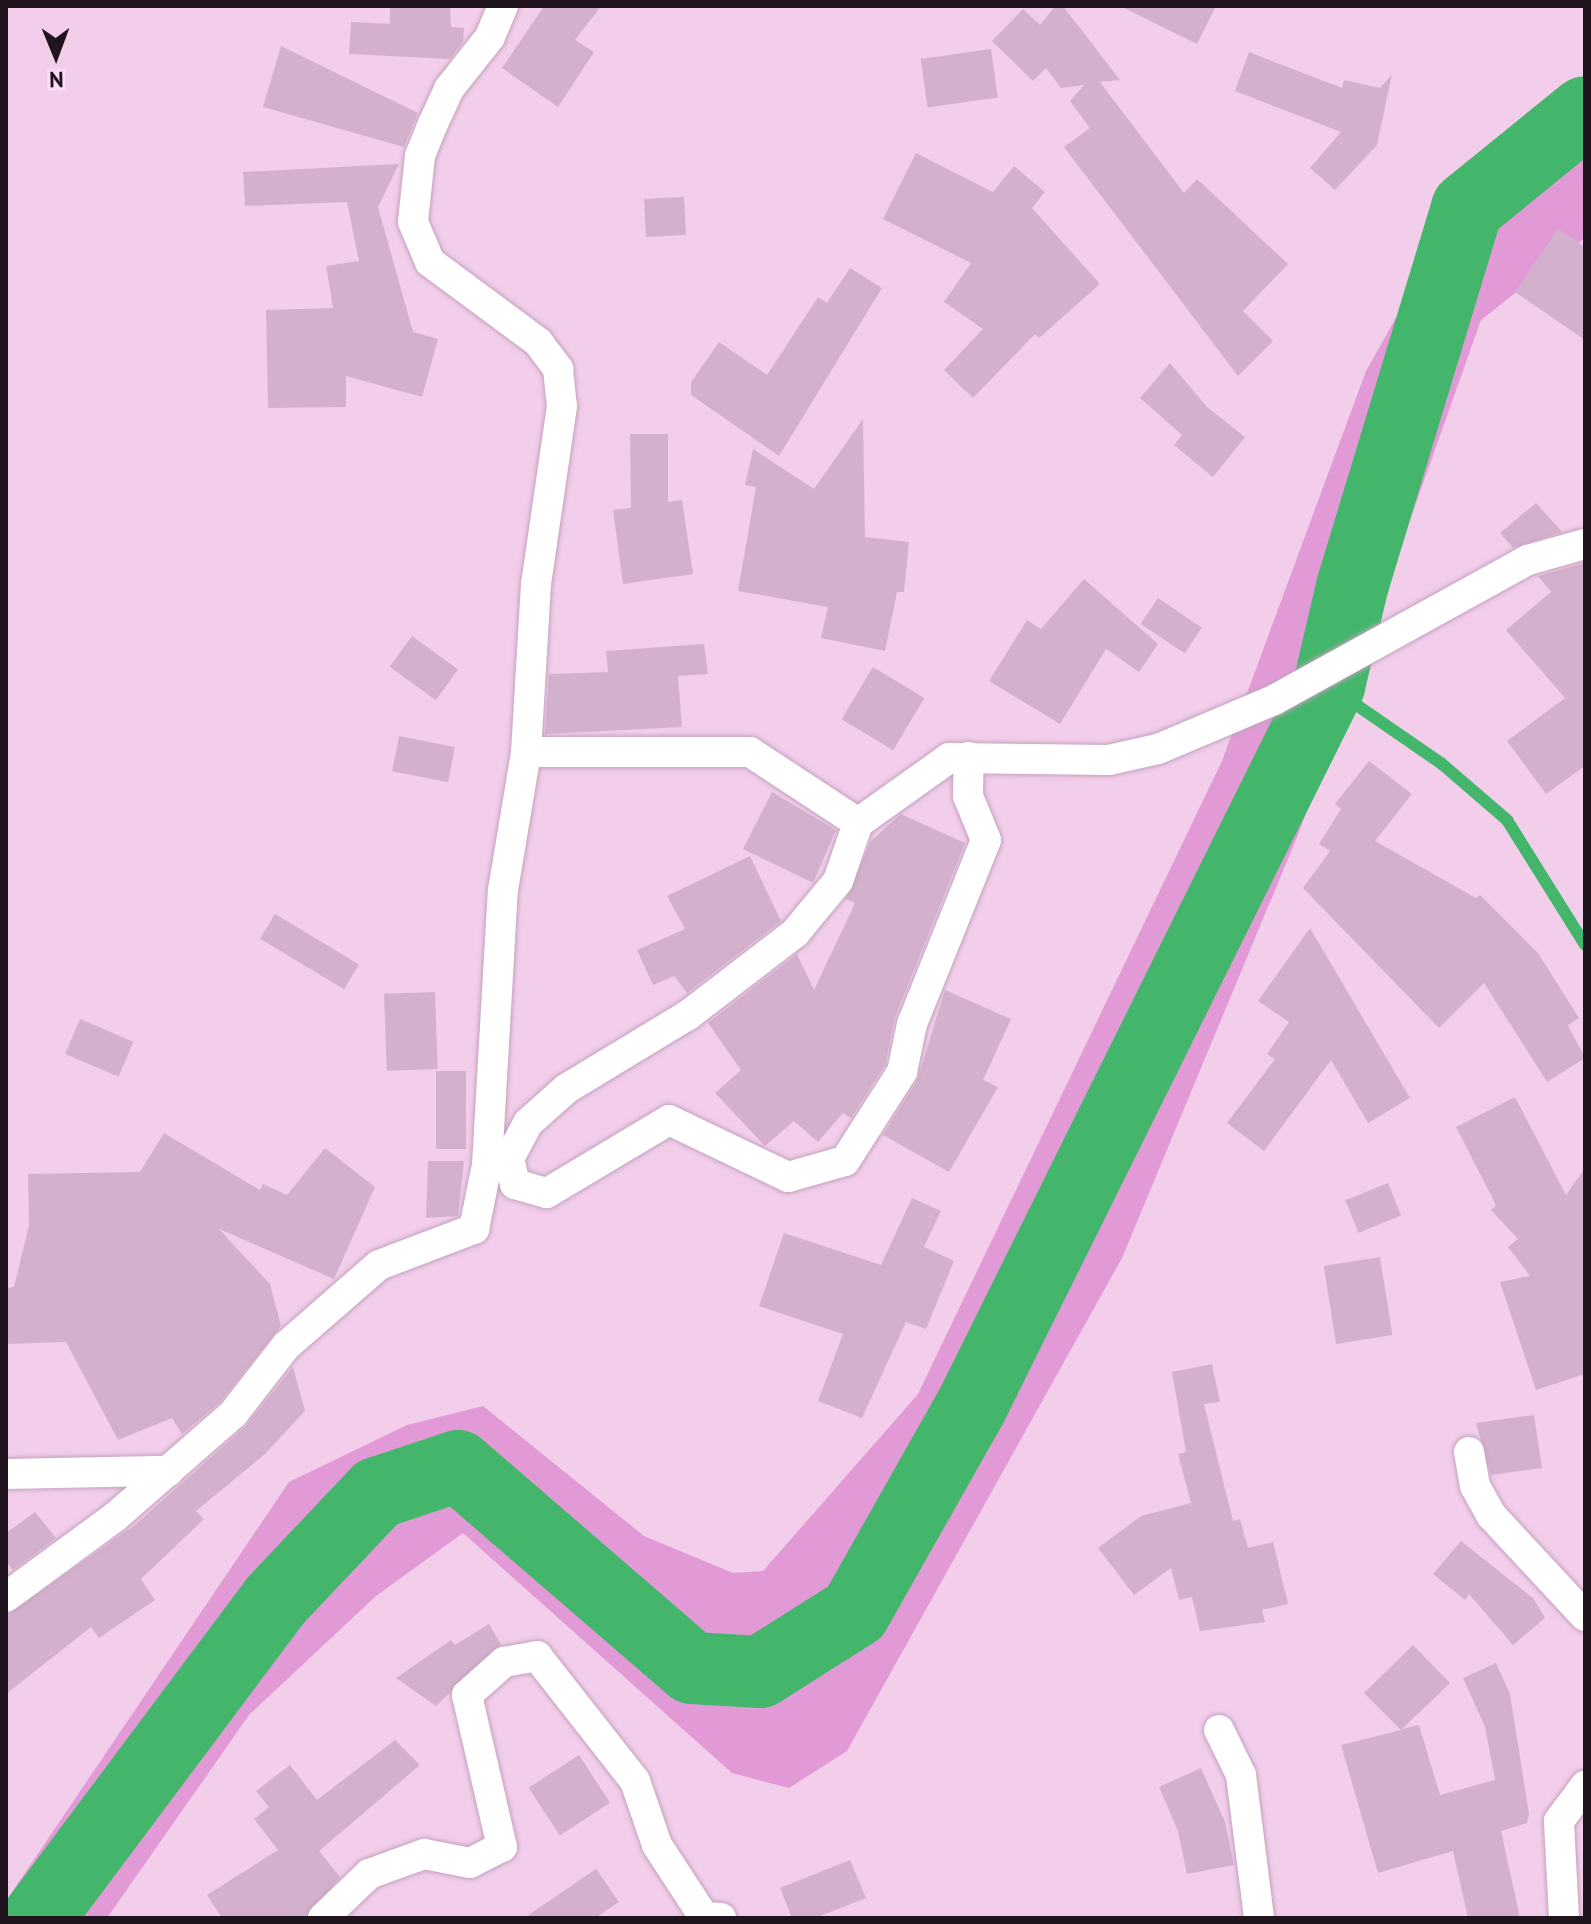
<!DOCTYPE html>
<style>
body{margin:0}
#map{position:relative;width:1591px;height:1924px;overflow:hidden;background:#f2ceeb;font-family:"PT Sans",sans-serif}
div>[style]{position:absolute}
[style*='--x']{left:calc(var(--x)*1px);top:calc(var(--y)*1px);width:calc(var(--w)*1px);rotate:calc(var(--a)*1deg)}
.green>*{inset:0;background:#e19ad6}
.stream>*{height:12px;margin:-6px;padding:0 6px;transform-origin:6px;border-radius:6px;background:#43b66c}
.river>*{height:72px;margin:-36px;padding:0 36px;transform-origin:36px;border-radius:36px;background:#43b66c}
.building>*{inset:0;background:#d3b1cd;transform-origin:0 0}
.roads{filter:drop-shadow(0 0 2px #c4a2be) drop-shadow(0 0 2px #c4a2be)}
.minor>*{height:30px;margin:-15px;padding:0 15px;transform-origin:15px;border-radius:15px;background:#fff}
span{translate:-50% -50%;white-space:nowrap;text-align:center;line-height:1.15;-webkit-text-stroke:6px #ffdbf9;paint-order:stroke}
.frame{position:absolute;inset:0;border:8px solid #20141e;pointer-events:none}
.north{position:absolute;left:16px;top:16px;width:80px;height:80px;-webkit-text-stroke:6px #ffdbf9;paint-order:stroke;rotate:179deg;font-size:22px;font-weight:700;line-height:32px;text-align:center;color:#20141e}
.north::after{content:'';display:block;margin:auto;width:28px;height:36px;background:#20141e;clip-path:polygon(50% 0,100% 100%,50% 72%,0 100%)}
</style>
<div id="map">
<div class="green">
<div style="clip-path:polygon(1585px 79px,1585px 238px,1481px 320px,1300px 830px,1122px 1258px,847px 1751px,789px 1788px,732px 1773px,463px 1533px,376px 1596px,249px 1715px,107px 1918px,6px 1918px,6px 1901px,289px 1482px,407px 1425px,483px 1406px,644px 1536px,733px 1573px,763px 1571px,918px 1394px,1222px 761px,1366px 371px,1490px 151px)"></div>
</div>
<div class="stream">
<div style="--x:1329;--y:686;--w:137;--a:34.6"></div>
<div style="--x:1442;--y:764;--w:86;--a:40.7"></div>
<div style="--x:1507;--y:820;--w:147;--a:58"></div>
</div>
<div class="river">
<div style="--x:38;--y:1918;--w:396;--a:-53.2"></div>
<div style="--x:275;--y:1601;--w:149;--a:-46.6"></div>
<div style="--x:377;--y:1493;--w:85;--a:-18.4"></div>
<div style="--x:458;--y:1466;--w:309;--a:40.8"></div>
<div style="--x:692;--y:1668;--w:68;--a:3.4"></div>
<div style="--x:760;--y:1672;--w:112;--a:-32.3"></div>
<div style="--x:855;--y:1612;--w:236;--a:-60.5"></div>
<div style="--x:971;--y:1407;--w:805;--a:-63.59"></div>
<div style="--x:1329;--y:686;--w:102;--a:-76.9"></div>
<div style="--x:1352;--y:587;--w:396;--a:-73.1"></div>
<div style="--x:1467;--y:208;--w:152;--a:-39.1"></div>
</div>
<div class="building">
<div style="clip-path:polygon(390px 6px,450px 6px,451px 27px,464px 28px,463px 42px,450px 59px,349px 54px,351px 22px,390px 24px)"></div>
<div style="clip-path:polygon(544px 6px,601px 6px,575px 40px,594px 52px,558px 107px,502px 68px)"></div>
<div style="clip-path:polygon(1055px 6px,1063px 6px,1120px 80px,1100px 82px,1184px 193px,1197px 179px,1288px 264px,1243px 311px,1273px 341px,1238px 376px,1064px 147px,1090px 128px,1070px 101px,1084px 85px,1061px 88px,1046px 68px,1033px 81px,992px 41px,1023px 9px,1040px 25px)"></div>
<div style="clip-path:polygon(1120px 6px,1216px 6px,1197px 44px)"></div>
<div style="clip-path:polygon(281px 46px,418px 113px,404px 147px,263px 107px)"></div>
<div style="left:991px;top:49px;width:49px;height:71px;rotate:82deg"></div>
<div style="clip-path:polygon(1249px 52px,1342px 88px,1344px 80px,1380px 88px,1392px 74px,1377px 145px,1335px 190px,1310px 168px,1341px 132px,1235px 91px)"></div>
<div style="clip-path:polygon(916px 153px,993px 192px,1014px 166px,1045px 192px,1032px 208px,1100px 284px,1039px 338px,1035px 334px,973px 398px,944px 370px,983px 329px,944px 302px,971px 263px,883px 219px)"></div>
<div style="clip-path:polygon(399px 164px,378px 207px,413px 332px,438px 339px,422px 397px,346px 376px,346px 407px,268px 408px,266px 310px,333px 308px,326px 266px,359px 261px,347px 202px,245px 206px,243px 172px)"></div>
<div style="left:684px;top:197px;width:38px;height:40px;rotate:87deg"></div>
<div style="clip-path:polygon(1558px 229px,1585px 247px,1585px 340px,1515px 292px)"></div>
<div style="clip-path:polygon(850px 268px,882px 288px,779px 456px,691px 395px,691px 382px,719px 342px,767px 375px,818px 297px,827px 303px)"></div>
<div style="clip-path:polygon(1170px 363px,1207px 407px,1245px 437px,1213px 477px,1174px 445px,1182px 435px,1140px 398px)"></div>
<div style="clip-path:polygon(863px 419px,865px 537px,909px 542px,904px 592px,897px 592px,885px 651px,821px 638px,828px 607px,738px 591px,756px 487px,745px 485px,753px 449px,814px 489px)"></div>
<div style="clip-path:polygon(630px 434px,668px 434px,668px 502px,682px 500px,693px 574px,623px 584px,613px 510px,631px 508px)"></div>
<div style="clip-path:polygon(1536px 503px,1562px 532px,1513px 548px,1500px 533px)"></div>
<div style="clip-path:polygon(1585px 563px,1585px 766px,1546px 794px,1507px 741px,1565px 698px,1506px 630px,1551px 592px,1538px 576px)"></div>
<div style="clip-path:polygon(1084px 579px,1158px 644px,1139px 672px,1106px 649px,1060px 724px,989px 681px,1027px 620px,1041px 629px)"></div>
<div style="left:1158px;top:598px;width:53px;height:31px;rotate:34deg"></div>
<div style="left:412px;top:636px;width:57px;height:38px;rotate:36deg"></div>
<div style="clip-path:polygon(704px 644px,708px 674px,678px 676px,682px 727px,545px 734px,549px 674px,608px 672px,606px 651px)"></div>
<div style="left:873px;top:667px;width:60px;height:61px;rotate:31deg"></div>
<div style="left:399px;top:736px;width:57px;height:36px;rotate:11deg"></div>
<div style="clip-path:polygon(1369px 761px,1412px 794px,1375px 841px,1476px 898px,1480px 895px,1538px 953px,1579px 1018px,1568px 1025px,1585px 1058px,1547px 1082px,1484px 983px,1439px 1028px,1303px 888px,1330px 851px,1319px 844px,1341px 809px,1335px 804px)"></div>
<div style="clip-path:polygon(772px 792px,836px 830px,813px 883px,743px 849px)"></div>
<div style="clip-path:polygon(901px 814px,965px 843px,895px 1017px,885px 1065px,851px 1118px,843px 1113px,818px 1142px,794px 1121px,765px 1146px,715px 1093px,741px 1070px,708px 1023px,797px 954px,814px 990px,855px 903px,846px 899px,871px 841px)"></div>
<div style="clip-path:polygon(750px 856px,781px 921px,687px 993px,674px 976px,653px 985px,637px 950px,685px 929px,667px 896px)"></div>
<div style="left:275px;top:914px;width:98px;height:29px;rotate:31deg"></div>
<div style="clip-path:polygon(1310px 928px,1410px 1098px,1368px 1123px,1331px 1060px,1264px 1151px,1227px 1123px,1275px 1059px,1267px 1054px,1289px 1022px,1258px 1001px)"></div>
<div style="clip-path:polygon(945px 990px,1011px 1019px,983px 1080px,998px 1087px,949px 1172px,883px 1135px,917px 1081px)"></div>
<div style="left:435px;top:992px;width:77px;height:51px;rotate:88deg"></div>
<div style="left:80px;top:1019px;width:58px;height:38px;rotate:23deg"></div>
<div style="left:436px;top:1071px;width:30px;height:78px"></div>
<div style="clip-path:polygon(1515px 1097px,1566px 1195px,1585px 1168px,1585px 1374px,1536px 1390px,1500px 1282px,1530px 1276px,1508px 1247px,1518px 1239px,1491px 1210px,1496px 1205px,1456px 1127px)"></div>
<div style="clip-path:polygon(164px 1133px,260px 1190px,263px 1184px,287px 1195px,325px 1148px,375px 1187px,334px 1279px,219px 1229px,270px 1284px,281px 1326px,220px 1402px,182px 1434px,172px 1418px,118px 1440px,66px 1342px,6px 1344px,6px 1288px,14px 1287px,29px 1225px,28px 1174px,140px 1172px)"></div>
<div style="clip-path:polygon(428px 1161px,464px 1161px,458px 1216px,426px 1218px)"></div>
<div style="left:1388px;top:1183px;width:35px;height:46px;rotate:68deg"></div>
<div style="clip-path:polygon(912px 1198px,941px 1211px,924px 1247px,954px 1261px,926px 1329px,906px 1322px,862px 1418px,818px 1401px,843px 1334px,759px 1306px,784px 1233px,881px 1265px)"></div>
<div style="left:1380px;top:1257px;width:79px;height:57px;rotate:81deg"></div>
<div style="clip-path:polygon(1212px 1364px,1220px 1402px,1204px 1404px,1233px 1521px,1240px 1519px,1248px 1548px,1273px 1542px,1288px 1604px,1262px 1610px,1265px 1622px,1200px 1631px,1192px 1597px,1179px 1600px,1171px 1568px,1134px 1595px,1098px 1548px,1141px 1516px,1191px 1503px,1178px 1454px,1186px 1452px,1172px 1372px)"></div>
<div style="clip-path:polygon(293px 1367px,305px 1411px,265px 1454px,196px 1511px,204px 1519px,141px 1579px,155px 1600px,99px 1638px,91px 1627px,6px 1694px,6px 1616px,135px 1525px,245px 1427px)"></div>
<div style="clip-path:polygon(1534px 1415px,1542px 1468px,1491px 1475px,1476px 1423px)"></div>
<div style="clip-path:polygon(35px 1512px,56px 1538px,13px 1570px,6px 1562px,6px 1533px)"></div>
<div style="clip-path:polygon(1461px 1541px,1533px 1598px,1545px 1618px,1513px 1645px,1469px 1594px,1465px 1600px,1433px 1574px)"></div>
<div style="clip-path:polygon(489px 1624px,501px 1644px,436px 1706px,396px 1678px,451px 1640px,455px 1645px)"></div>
<div style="clip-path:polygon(1413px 1645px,1450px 1683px,1402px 1729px,1419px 1725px,1440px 1795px,1495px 1780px,1485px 1727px,1463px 1678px,1496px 1663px,1510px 1694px,1529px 1814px,1527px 1823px,1501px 1831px,1520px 1918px,1468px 1918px,1453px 1851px,1378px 1873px,1341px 1745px,1401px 1730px,1364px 1693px)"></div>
<div style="clip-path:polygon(395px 1740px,420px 1765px,319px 1851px,340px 1877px,306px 1918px,222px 1918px,207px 1895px,278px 1850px,254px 1819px,269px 1807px,256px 1791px,290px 1765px,317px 1800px)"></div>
<div style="left:579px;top:1755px;width:57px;height:60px;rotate:57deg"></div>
<div style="clip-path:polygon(1201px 1768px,1225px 1822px,1234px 1865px,1187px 1874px,1178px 1831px,1159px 1787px)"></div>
<div style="clip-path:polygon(850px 1860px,866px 1898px,815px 1918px,792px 1918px,780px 1888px)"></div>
<div style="clip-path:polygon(596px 1869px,619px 1902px,595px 1918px,524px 1918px)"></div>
</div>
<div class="roads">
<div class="minor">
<div style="--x:503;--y:6;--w:34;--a:113"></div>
<div style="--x:490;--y:37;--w:66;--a:128.3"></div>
<div style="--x:449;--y:89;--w:41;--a:114.7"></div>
<div style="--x:432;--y:126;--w:32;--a:112"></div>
<div style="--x:420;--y:156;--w:66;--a:96.1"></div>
<div style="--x:413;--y:222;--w:43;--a:67"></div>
<div style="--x:430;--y:262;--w:134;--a:36.5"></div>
<div style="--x:538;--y:342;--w:34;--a:53"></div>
<div style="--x:558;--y:369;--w:37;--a:84"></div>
<div style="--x:562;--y:406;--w:180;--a:98.3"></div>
<div style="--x:536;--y:584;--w:168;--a:93.4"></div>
<div style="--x:526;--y:752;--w:224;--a:0"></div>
<div style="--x:750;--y:752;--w:129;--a:33.3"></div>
<div style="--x:858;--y:823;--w:112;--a:-35.5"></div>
<div style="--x:949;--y:758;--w:160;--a:0.7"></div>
<div style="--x:1109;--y:760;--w:50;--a:-12.7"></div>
<div style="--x:1158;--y:749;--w:126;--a:-22.9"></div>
<div style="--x:1274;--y:700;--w:290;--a:-28.9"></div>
<div style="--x:1528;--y:560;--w:59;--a:-15.7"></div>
<div style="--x:858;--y:823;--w:61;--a:109"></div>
<div style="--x:838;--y:881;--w:67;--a:129.6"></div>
<div style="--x:795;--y:933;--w:135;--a:142.5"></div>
<div style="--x:688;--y:1015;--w:143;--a:148.8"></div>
<div style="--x:566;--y:1089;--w:51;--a:138.2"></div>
<div style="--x:528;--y:1123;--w:40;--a:118"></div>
<div style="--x:509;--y:1158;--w:27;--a:77"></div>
<div style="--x:515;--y:1184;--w:33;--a:16"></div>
<div style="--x:547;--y:1193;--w:142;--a:-30.9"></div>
<div style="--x:669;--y:1120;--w:132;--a:25.6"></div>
<div style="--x:788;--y:1177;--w:59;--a:-15.7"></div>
<div style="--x:845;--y:1161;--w:106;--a:-57.4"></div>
<div style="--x:902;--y:1072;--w:49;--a:-78.2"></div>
<div style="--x:912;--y:1024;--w:198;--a:-68.1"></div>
<div style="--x:986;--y:840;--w:48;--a:-112.2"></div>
<div style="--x:968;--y:796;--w:39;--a:-89"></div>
<div style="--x:1469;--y:1452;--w:35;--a:80"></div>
<div style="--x:1475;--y:1486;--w:33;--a:61"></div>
<div style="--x:1491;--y:1515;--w:138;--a:47.1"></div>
<div style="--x:6;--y:1474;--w:163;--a:-1.1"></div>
<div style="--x:6;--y:1597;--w:135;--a:-36.3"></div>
<div style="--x:115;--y:1517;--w:157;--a:-41.1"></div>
<div style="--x:233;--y:1414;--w:86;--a:-52.1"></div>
<div style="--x:286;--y:1346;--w:123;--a:-41.1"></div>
<div style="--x:379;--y:1265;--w:102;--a:-20.8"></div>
<div style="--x:474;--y:1229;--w:65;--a:-78.5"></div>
<div style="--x:487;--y:1165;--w:275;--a:-86.7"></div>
<div style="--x:503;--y:890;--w:140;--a:-80.5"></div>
<div style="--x:1219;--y:1730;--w:50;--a:63.9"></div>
<div style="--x:1241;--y:1775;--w:144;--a:82.8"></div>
<div style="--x:323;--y:1918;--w:64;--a:-43.7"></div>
<div style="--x:369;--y:1874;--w:59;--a:-20"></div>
<div style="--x:424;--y:1854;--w:47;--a:11.1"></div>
<div style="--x:470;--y:1863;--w:36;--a:-27"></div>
<div style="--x:502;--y:1847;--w:156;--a:-103"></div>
<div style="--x:467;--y:1695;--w:50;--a:-41.7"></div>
<div style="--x:504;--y:1662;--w:34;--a:-10"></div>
<div style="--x:537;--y:1656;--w:159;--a:51.9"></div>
<div style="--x:635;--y:1781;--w:68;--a:71"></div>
<div style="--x:657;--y:1845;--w:86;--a:56.9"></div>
<div style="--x:704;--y:1917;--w:17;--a:3"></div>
<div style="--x:1564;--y:1918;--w:97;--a:-93"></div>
<div style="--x:1559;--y:1821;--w:44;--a:-53.4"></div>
</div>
</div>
<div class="frame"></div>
<div class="north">N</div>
</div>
